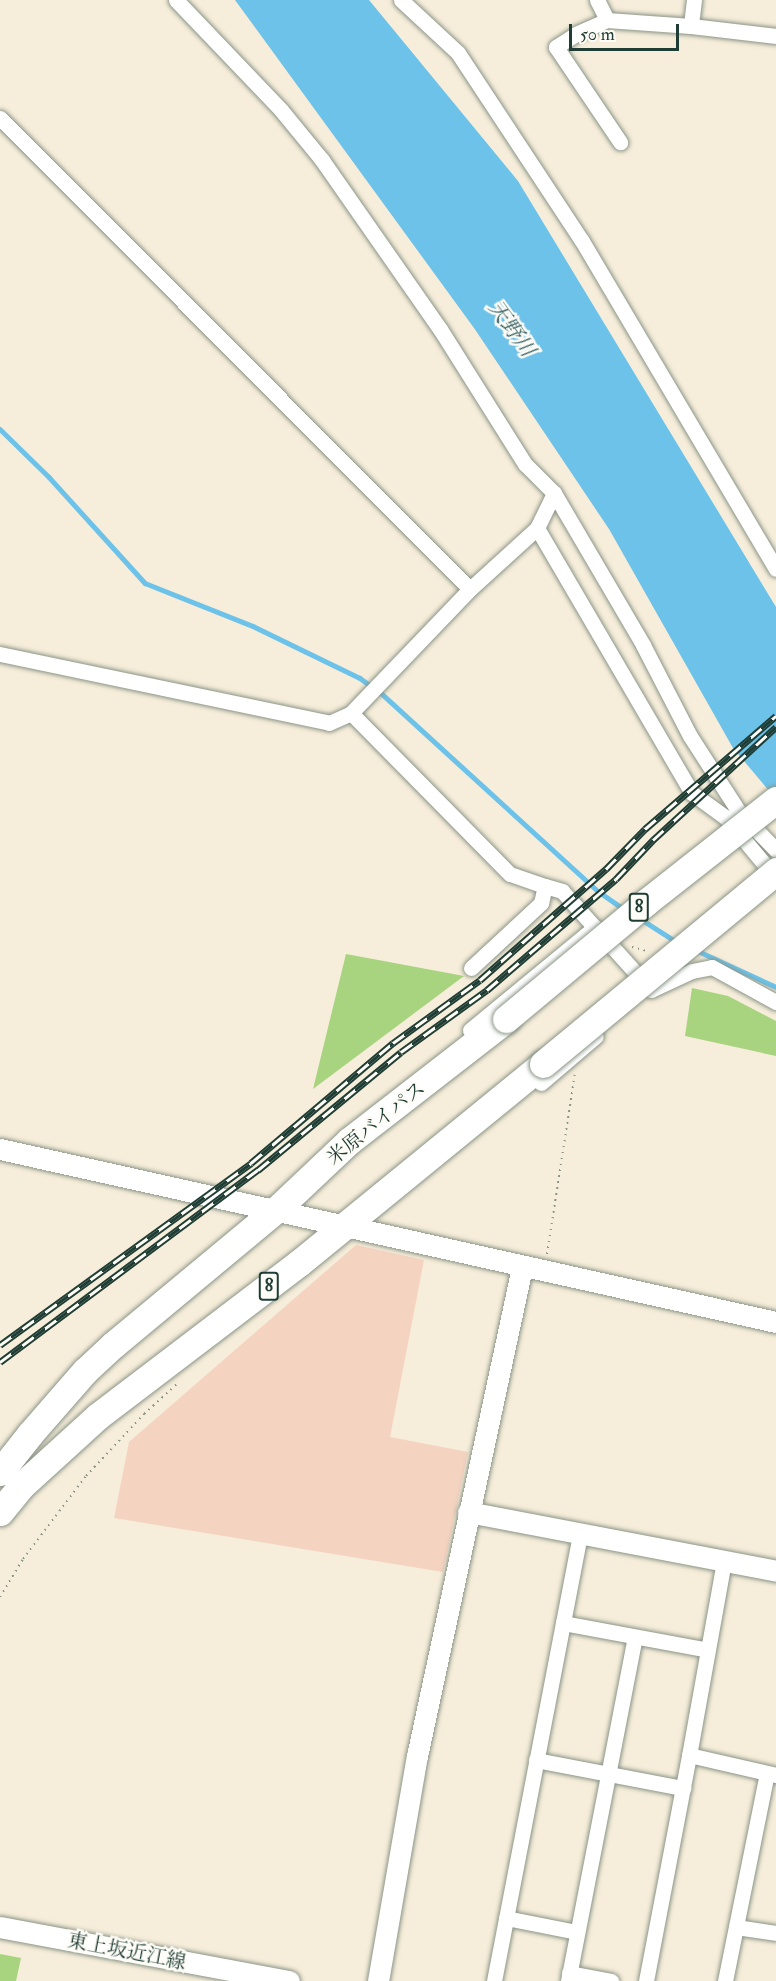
<!DOCTYPE html>
<meta charset="utf-8">
<style>
body{margin:0}
#map{position:relative;width:776px;height:1981px;overflow:hidden;background:#f6edda;font-family:"IM FELL Double Pica","Noto Serif JP",serif}
div>[style]{position:absolute}
[style*='--x']{left:calc(var(--x)*1px);top:calc(var(--y)*1px);width:calc(var(--w)*1px);rotate:calc(var(--a)*1deg)}
.built>*{inset:0;background:#f5d3c1}
.green>*{inset:0;background:#a8d37f}
.water>*{inset:0;background:#6cc2e9}
.stream>*{height:4.5px;margin:-2.25px;padding:0 2.25px;transform-origin:2.25px;border-radius:2.25px;background:#6cc2e9}
.path>*{height:2px;margin-top:-1px;transform-origin:0;background:repeating-linear-gradient(90deg,#8a9587 0 1.5px,transparent 0 6px)}
.roads{filter:drop-shadow(0 0 2px #8a9587) drop-shadow(0 0 2px #8a9587)}
.street>*{height:15px;margin:-7.5px;padding:0 7.5px;transform-origin:7.5px;border-radius:7.5px;background:#fff}
.secondary>*{height:21px;margin:-10.5px;padding:0 10.5px;transform-origin:10.5px;border-radius:10.5px;background:#fff}
.highway>*{height:27px;margin:-13.5px;padding:0 13.5px;transform-origin:13.5px;border-radius:13.5px;background:#fff}
.rail>*{height:7px;margin-top:-3.5px;transform-origin:0;background:repeating-linear-gradient(90deg,#fdfcf7 0 14px,#1f3d34 0 28px);box-sizing:border-box;border-block:2px solid #1f3d34}
.bridges{filter:drop-shadow(0 0 2px #8a9587) drop-shadow(0 0 2px #8a9587)}
.highway-bridge>*{height:27px;margin:-13.5px;padding:0 13.5px;transform-origin:13.5px;border-radius:13.5px;background:#fff}
span{translate:-50% -50%;white-space:nowrap;text-align:center;line-height:1.15;-webkit-text-stroke:5px #fdfcf7;paint-order:stroke}
.shield-label span{padding:2px 4px;background:#fdfcf7;border:2px solid;border-radius:4px;-webkit-text-stroke-width:0}
.shield-label{font-size:18px;color:#1f3d34;font-weight:700}
.street-label{font-size:20px;color:#1f3d34}
.water-label{font-size:21px;color:#325e61;font-style:italic}
.scale{position:absolute;left:569px;top:24px;width:110px;height:27px;box-sizing:border-box;border:3px solid #1f3d34;border-top:0;padding-left:8px;font-size:18px;line-height:21px;white-space:nowrap;color:#1f3d34;-webkit-text-stroke:4px #fdfcf7;paint-order:stroke}
</style>
<div id="map">
<div class="built">
<div style="clip-path:polygon(356px 1245px,424px 1260px,390px 1437px,468px 1452px,443px 1572px,114px 1518px,129px 1442px)"></div>
</div>
<div class="green">
<div style="clip-path:polygon(346px 954px,464px 976px,313px 1089px)"></div>
<div style="clip-path:polygon(692px 988px,728px 996px,776px 1021px,776px 1056px,685px 1036px)"></div>
<div style="clip-path:polygon(0 1954px,21px 1958px,16px 1981px,0 1981px)"></div>
</div>
<div class="water">
<div style="clip-path:polygon(235px 0,369px 0,518px 181px,776px 607px,776px 799px,733px 748px,609px 529px,474px 328px)"></div>
</div>
<div class="stream">
<div style="--x:0;--y:429;--w:69;--a:44.4"></div>
<div style="--x:49;--y:477;--w:143;--a:47.8"></div>
<div style="--x:145;--y:583;--w:116;--a:21.7"></div>
<div style="--x:253;--y:626;--w:119;--a:25.9"></div>
<div style="--x:360;--y:678;--w:26;--a:36"></div>
<div style="--x:381;--y:693;--w:294;--a:42.4"></div>
<div style="--x:598;--y:891;--w:32;--a:35"></div>
<div style="--x:639;--y:918;--w:45;--a:32.3"></div>
<div style="--x:696;--y:950;--w:88;--a:24.8"></div>
</div>
<div class="path">
<div style="--x:632;--y:947;--w:16;--a:15"></div>
<div style="--x:547;--y:1254;--w:183;--a:-81.2"></div>
<div style="--x:0;--y:1597;--w:44;--a:-58.8"></div>
<div style="--x:23;--y:1559;--w:104;--a:-52.8"></div>
<div style="--x:86;--y:1476;--w:85;--a:-46.9"></div>
<div style="--x:144;--y:1414;--w:46;--a:-42.4"></div>
</div>
<div class="roads">
<div class="street">
<div style="--x:176;--y:0;--w:152;--a:46.3"></div>
<div style="--x:281;--y:110;--w:65;--a:50.6"></div>
<div style="--x:322;--y:160;--w:206;--a:55.1"></div>
<div style="--x:440;--y:329;--w:160;--a:57.8"></div>
<div style="--x:525;--y:464;--w:41;--a:45"></div>
<div style="--x:554;--y:493;--w:176;--a:59.6"></div>
<div style="--x:643;--y:645;--w:102;--a:62.7"></div>
<div style="--x:690;--y:736;--w:90;--a:57.2"></div>
<div style="--x:739;--y:812;--w:53;--a:45.8"></div>
<div style="--x:401;--y:0;--w:78;--a:42.9"></div>
<div style="--x:458;--y:53;--w:225;--a:56.6"></div>
<div style="--x:582;--y:241;--w:381;--a:59.4"></div>
<div style="--x:597;--y:0;--w:22;--a:63"></div>
<div style="--x:607;--y:20;--w:84;--a:4.1"></div>
<div style="--x:694;--y:0;--w:26;--a:97"></div>
<div style="--x:691;--y:26;--w:86;--a:6.7"></div>
<div style="--x:607;--y:20;--w:34;--a:156"></div>
<div style="--x:576;--y:34;--w:24;--a:147"></div>
<div style="--x:556;--y:47;--w:115;--a:56"></div>
<div style="--x:0;--y:118;--w:665;--a:45.06"></div>
<div style="--x:537;--y:528;--w:307;--a:59.7"></div>
<div style="--x:692;--y:793;--w:41;--a:36"></div>
<div style="--x:725;--y:817;--w:80;--a:50.1"></div>
<div style="--x:0;--y:654;--w:336;--a:11.8"></div>
<div style="--x:329;--y:723;--w:24;--a:-24"></div>
<div style="--x:351;--y:713;--w:172;--a:-46.2"></div>
<div style="--x:470;--y:589;--w:91;--a:-42.3"></div>
<div style="--x:537;--y:528;--w:39;--a:-64"></div>
<div style="--x:351;--y:713;--w:226;--a:45.4"></div>
<div style="--x:510;--y:874;--w:37;--a:19"></div>
<div style="--x:471;--y:968;--w:96;--a:-42.9"></div>
<div style="--x:541;--y:903;--w:17;--a:-77"></div>
<div style="--x:545;--y:886;--w:18;--a:16"></div>
<div style="--x:562;--y:891;--w:133;--a:48"></div>
<div style="--x:651;--y:990;--w:45;--a:-24.9"></div>
<div style="--x:692;--y:971;--w:20;--a:-11"></div>
<div style="--x:712;--y:967;--w:73;--a:28.7"></div>
<div style="--x:470;--y:1030;--w:162;--a:-39.5"></div>
<div style="--x:541;--y:1083;--w:72;--a:-40.5"></div>
<div style="--x:724;--y:1561;--w:197;--a:100.2"></div>
<div style="--x:689;--y:1755;--w:89;--a:12.9"></div>
<div style="--x:563;--y:1623;--w:147;--a:10.5"></div>
<div style="--x:536;--y:1760;--w:150;--a:10.8"></div>
<div style="--x:506;--y:1918;--w:72;--a:11.2"></div>
<div style="--x:736;--y:1927;--w:40;--a:8.5"></div>
<div style="--x:569;--y:1973;--w:43;--a:10.8"></div>
<div style="--x:494;--y:1981;--w:456;--a:-79.1"></div>
<div style="--x:568;--y:1981;--w:350;--a:-79"></div>
<div style="--x:646;--y:1981;--w:230;--a:-79.2"></div>
<div style="--x:725;--y:1981;--w:212;--a:-78.6"></div>
</div>
<div class="secondary">
<div style="--x:0;--y:1149;--w:795;--a:12.57"></div>
<div style="--x:468;--y:1512;--w:314;--a:10.8"></div>
<div style="--x:0;--y:1927;--w:294;--a:10.6"></div>
<div style="--x:378;--y:1981;--w:228;--a:-80.2"></div>
<div style="--x:417;--y:1756;--w:500;--a:-77.88"></div>
</div>
<div class="highway">
<div style="--x:0;--y:1472;--w:48;--a:-51.7"></div>
<div style="--x:30;--y:1434;--w:84;--a:-48.9"></div>
<div style="--x:85;--y:1371;--w:38;--a:-43"></div>
<div style="--x:113;--y:1345;--w:213;--a:-39.7"></div>
<div style="--x:277;--y:1209;--w:99;--a:-43.4"></div>
<div style="--x:349;--y:1141;--w:199;--a:-37.8"></div>
<div style="--x:0;--y:1512;--w:32;--a:-51"></div>
<div style="--x:20;--y:1487;--w:105;--a:-42.3"></div>
<div style="--x:98;--y:1416;--w:253;--a:-37.3"></div>
<div style="--x:299;--y:1263;--w:315;--a:-39.2"></div>
</div>
</div>
<div class="rail">
<div style="--x:0;--y:1345;--w:310;--a:-35.9"></div>
<div style="--x:251;--y:1163;--w:186;--a:-40.2"></div>
<div style="--x:393;--y:1043;--w:107;--a:-35.9"></div>
<div style="--x:480;--y:980;--w:168;--a:-41.4"></div>
<div style="--x:606;--y:869;--w:56;--a:-45.7"></div>
<div style="--x:645;--y:829;--w:173;--a:-40.8"></div>
<div style="--x:0;--y:1362;--w:322;--a:-36.7"></div>
<div style="--x:258;--y:1170;--w:185;--a:-39.5"></div>
<div style="--x:401;--y:1052;--w:106;--a:-35.8"></div>
<div style="--x:487;--y:990;--w:170;--a:-40.7"></div>
<div style="--x:616;--y:879;--w:54;--a:-46.5"></div>
<div style="--x:653;--y:840;--w:167;--a:-42.6"></div>
</div>
<div class="bridges">
<div class="highway-bridge">
<div style="--x:506;--y:1019;--w:181;--a:-39.8"></div>
<div style="--x:645;--y:903;--w:167;--a:-38.2"></div>
<div style="--x:543;--y:1064;--w:303;--a:-39.6"></div>
</div>
</div>
<div class="shield-label">
<span style="left:639px;top:907px">8</span>
<span style="left:269px;top:1286px">8</span>
</div>
<div class="street-label">
<span style="left:376px;top:1123px;rotate:-39deg">米原バイパス</span>
<span style="left:127px;top:1951px;rotate:11deg">東上坂近江線</span>
</div>
<div class="water-label">
<span style="left:511px;top:329px;rotate:54deg">天野川</span>
</div>
<div class="scale">50 m</div>
</div>
